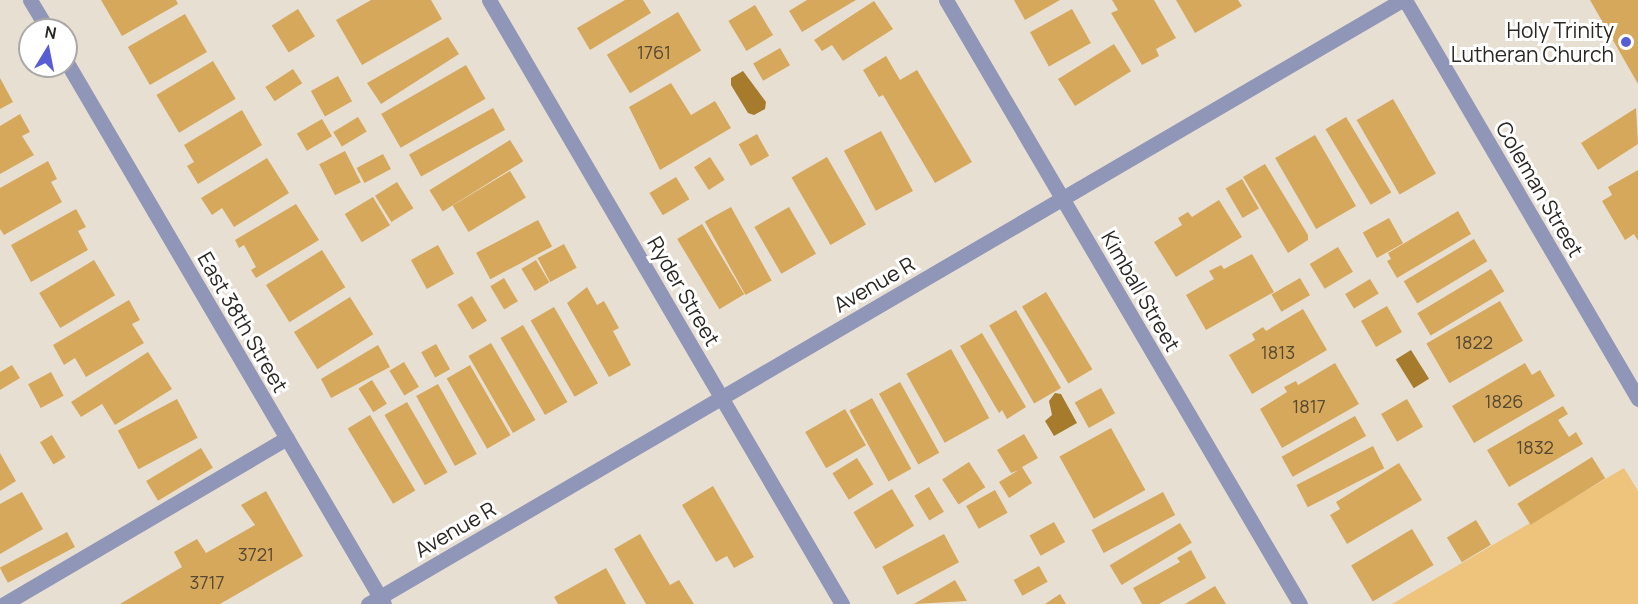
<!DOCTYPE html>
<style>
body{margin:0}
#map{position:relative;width:1638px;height:604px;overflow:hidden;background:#e8dfd3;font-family:Manrope,sans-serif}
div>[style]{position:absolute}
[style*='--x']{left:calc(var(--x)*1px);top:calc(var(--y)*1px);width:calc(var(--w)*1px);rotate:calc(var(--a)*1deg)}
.green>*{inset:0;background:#eec37c}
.water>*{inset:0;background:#a67b2c;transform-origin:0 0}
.building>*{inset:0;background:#d6a85c;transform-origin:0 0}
.lane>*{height:15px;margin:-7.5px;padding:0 7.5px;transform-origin:7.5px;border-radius:7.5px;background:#8f96b7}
.street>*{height:15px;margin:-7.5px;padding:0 7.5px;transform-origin:7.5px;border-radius:7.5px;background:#8f96b7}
.dots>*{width:16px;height:16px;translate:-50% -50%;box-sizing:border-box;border:3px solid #fff;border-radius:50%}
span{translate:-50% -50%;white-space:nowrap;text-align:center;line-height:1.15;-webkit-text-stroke:6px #fff;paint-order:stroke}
.number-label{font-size:18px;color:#564832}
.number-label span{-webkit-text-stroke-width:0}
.poi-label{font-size:21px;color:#2b2824}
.right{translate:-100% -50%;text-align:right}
.street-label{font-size:21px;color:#2b2824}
.north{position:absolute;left:18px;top:18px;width:60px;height:60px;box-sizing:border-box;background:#fff;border:2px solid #aaa9a7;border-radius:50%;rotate:10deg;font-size:16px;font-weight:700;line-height:24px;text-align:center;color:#2b2824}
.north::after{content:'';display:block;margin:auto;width:21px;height:27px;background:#575ed5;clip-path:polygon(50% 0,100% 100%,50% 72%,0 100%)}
</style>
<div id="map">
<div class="green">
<div style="clip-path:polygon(1624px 468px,1638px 491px,1638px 604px,1392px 604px)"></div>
</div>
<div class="water">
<div style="clip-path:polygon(743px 71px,766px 102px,765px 109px,754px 115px,748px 113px,731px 85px,731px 78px)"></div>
<div style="left:1411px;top:350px;width:34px;height:18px;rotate:58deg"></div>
<div style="clip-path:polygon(1055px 393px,1061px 394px,1077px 423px,1054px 436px,1045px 421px,1052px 415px,1049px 401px)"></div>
</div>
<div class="building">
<div style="clip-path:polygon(101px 0,176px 0,178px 4px,122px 36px)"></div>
<div style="clip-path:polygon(371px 0,431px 0,442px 19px,362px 65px,336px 20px)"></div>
<div style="clip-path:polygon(625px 0,643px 0,651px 13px,590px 50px,577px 28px)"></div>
<div style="clip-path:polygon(807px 0,856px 0,802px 32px,789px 11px)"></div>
<div style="clip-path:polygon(1014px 0,1060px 0,1025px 20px)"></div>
<div style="clip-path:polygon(1112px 0,1154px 0,1176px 38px,1156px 49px,1159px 56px,1142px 65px,1111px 13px,1118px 10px)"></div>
<div style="clip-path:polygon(1176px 0,1238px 0,1242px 6px,1195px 33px)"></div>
<div style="clip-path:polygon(1590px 0,1638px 0,1638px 84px)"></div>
<div style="clip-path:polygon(874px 1px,893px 29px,843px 61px,832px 45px,822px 51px,814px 40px)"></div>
<div style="left:755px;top:5px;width:35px;height:31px;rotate:59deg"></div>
<div style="left:298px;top:9px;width:32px;height:31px;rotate:58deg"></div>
<div style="left:1072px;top:9px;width:39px;height:48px;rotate:61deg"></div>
<div style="left:678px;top:12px;width:45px;height:83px;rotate:59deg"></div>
<div style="left:185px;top:14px;width:44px;height:66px;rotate:60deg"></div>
<div style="clip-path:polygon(448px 37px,459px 54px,381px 104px,367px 83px)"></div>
<div style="left:1114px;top:44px;width:32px;height:66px;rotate:58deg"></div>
<div style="left:780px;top:48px;width:20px;height:31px;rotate:60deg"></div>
<div style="clip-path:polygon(886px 56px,900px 80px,917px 70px,972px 162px,935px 183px,883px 95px,879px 97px,863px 70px)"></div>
<div style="left:213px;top:61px;width:44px;height:66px;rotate:59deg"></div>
<div style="left:466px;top:65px;width:39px;height:98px;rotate:60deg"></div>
<div style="left:293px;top:69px;width:17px;height:33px;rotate:57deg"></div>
<div style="left:338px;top:76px;width:29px;height:31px;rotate:61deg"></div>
<div style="clip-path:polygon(0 78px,13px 102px,0 109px)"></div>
<div style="clip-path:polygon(671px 83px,691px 115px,715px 101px,731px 128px,660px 170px,629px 107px)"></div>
<div style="left:1393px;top:99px;width:86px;height:42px;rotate:60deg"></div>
<div style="left:493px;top:108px;width:25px;height:96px;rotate:61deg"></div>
<div style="clip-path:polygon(1636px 108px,1638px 144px,1598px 170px,1581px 143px)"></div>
<div style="clip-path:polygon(242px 110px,262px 145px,198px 184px,187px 166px,194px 162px,184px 145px)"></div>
<div style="clip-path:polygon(20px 114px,30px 132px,22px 136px,34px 155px,0 174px,0 126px)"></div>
<div style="left:358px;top:117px;width:17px;height:29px;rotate:59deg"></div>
<div style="left:1346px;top:117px;width:88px;height:24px;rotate:59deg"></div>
<div style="left:322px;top:119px;width:20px;height:29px;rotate:60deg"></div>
<div style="left:881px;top:131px;width:68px;height:42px;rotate:62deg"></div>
<div style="left:757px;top:134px;width:25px;height:21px;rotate:61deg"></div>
<div style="left:1315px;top:135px;width:82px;height:46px;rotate:60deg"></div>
<div style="left:510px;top:140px;width:25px;height:95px;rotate:58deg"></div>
<div style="left:345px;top:151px;width:35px;height:29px;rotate:63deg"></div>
<div style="left:383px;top:154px;width:17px;height:30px;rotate:62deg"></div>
<div style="left:710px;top:157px;width:27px;height:19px;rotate:57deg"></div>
<div style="left:827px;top:157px;width:78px;height:41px;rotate:60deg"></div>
<div style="clip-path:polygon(267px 158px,289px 193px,234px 227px,222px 208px,212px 215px,201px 198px)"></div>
<div style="clip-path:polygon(48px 161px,57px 179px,51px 182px,62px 202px,4px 235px,0 229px,0 188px)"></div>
<div style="clip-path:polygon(1265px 164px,1308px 235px,1308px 240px,1288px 253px,1243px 177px)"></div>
<div style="clip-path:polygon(1638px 170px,1638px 241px,1634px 234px,1625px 240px,1602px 201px,1612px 195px,1608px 187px)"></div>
<div style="left:510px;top:171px;width:31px;height:67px;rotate:59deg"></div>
<div style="left:676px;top:177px;width:26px;height:31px;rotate:59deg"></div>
<div style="left:1242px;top:179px;width:34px;height:19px;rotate:60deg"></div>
<div style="left:397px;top:182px;width:31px;height:26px;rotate:58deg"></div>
<div style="left:373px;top:197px;width:33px;height:33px;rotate:59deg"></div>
<div style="clip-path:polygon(1219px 200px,1242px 237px,1176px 277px,1154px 242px,1182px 225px,1178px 218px,1188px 212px,1192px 217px)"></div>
<div style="clip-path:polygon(296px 204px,319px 240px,256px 278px,251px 270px,256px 267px,244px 245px,239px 248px,235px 240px)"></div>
<div style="left:731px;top:207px;width:84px;height:30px;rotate:61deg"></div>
<div style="left:789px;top:207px;width:54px;height:40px;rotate:60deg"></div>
<div style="clip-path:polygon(76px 209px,86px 227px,78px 231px,88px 250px,31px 282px,11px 245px)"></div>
<div style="clip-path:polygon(1458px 211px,1471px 234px,1397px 278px,1387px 261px,1391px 259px,1388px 253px)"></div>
<div style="left:1389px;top:218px;width:29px;height:30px;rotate:61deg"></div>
<div style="left:538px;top:220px;width:30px;height:70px;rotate:62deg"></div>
<div style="left:702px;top:224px;width:82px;height:29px;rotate:59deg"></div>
<div style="left:1474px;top:239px;width:26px;height:82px;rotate:59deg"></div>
<div style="left:564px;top:244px;width:27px;height:30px;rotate:62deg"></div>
<div style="left:438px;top:245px;width:33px;height:31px;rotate:61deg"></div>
<div style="left:1338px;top:247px;width:29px;height:33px;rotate:59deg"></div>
<div style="left:322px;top:250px;width:44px;height:66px;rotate:58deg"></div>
<div style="clip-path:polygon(1252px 254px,1274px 292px,1206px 330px,1186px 295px,1214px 279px,1209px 271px,1221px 265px,1224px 269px)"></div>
<div style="left:94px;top:260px;width:41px;height:64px;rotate:59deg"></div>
<div style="left:536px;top:260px;width:26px;height:17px;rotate:59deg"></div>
<div style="left:1491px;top:269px;width:26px;height:86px;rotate:59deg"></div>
<div style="left:504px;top:278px;width:27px;height:16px;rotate:59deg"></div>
<div style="left:1300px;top:278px;width:20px;height:33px;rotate:60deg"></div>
<div style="left:1370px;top:279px;width:17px;height:29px;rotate:59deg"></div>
<div style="clip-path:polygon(587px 287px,597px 305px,604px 301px,619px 328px,613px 331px,631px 365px,609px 377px,567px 303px)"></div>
<div style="left:1046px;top:292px;width:90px;height:28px;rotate:59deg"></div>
<div style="left:472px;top:296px;width:29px;height:17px;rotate:59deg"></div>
<div style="left:350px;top:297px;width:44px;height:66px;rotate:58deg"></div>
<div style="clip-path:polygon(129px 300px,140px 320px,132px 324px,144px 343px,86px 377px,75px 358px,64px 365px,53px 345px)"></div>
<div style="left:1500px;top:301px;width:46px;height:85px;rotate:60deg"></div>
<div style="left:1387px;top:306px;width:30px;height:30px;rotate:60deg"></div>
<div style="left:554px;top:307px;width:88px;height:27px;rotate:60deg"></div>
<div style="clip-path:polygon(1303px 309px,1327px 350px,1252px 394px,1229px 355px,1255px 340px,1252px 334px,1263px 327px,1266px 331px)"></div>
<div style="left:1016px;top:310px;width:90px;height:31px;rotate:60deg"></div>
<div style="left:523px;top:325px;width:89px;height:26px;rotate:60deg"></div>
<div style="clip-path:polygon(982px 333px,1026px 407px,1007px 419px,1002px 410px,999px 413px,960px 346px)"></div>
<div style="left:491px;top:343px;width:89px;height:26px;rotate:60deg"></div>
<div style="left:436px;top:344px;width:29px;height:17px;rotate:61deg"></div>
<div style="clip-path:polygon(378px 345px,390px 367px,331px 398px,321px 379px)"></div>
<div style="left:951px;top:349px;width:79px;height:51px;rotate:61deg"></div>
<div style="clip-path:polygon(148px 352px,172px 389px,115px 425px,102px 404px,81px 417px,71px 402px)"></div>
<div style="left:404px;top:362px;width:29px;height:17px;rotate:59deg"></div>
<div style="clip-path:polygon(1335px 363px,1359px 404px,1282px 448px,1260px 409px,1287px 392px,1284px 387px,1296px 381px,1298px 385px)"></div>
<div style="clip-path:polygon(1525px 363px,1532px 375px,1540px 370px,1555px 396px,1474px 443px,1452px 406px)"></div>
<div style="clip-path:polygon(12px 365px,20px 378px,0 390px,0 372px)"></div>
<div style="left:470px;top:365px;width:81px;height:27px;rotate:60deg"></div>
<div style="left:51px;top:372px;width:27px;height:26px;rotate:62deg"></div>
<div style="left:372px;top:380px;width:28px;height:16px;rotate:58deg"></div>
<div style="left:900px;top:382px;width:81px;height:24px;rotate:61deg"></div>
<div style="left:438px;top:384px;width:80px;height:25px;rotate:61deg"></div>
<div style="left:1101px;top:388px;width:29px;height:30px;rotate:61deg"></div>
<div style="left:872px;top:398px;width:81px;height:26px;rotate:61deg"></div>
<div style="left:177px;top:399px;width:44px;height:67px;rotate:62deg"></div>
<div style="left:1407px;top:399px;width:32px;height:30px;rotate:60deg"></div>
<div style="left:407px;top:402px;width:81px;height:26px;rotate:60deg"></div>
<div style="clip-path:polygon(1563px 406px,1568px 414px,1558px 420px,1569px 437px,1576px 432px,1583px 444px,1509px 487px,1487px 450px)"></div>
<div style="left:845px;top:409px;width:42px;height:46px;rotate:60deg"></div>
<div style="left:370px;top:415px;width:88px;height:26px;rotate:59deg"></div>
<div style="left:1355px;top:416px;width:23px;height:84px;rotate:61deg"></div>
<div style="left:1111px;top:428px;width:71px;height:59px;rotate:61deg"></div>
<div style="clip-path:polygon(1024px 434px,1038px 458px,1022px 467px,1032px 483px,1009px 498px,999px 482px,1019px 470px,1011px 473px,997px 450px)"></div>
<div style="left:52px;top:435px;width:26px;height:14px;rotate:59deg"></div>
<div style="left:1373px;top:446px;width:25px;height:86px;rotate:63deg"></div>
<div style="left:201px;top:448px;width:23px;height:64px;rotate:59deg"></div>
<div style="clip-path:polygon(0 453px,16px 481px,0 491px)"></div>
<div style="left:1592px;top:457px;width:25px;height:88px;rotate:58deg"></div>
<div style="left:857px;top:458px;width:31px;height:29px;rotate:58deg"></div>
<div style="left:969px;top:462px;width:30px;height:32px;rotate:57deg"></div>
<div style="clip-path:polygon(1399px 463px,1422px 500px,1347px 544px,1330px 515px,1340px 509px,1336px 502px)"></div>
<div style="clip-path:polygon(713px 486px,754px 557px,734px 568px,727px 556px,716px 562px,682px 505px)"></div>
<div style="left:929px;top:487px;width:29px;height:17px;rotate:59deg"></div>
<div style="left:892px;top:489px;width:43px;height:45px;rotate:59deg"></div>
<div style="left:995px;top:490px;width:26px;height:33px;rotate:61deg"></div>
<div style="clip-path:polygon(266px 491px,303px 556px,220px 604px,120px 604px,182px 567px,174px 552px,197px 539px,206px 553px,255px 525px,241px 505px)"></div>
<div style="clip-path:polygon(22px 492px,43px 529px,0 554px,0 504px)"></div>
<div style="left:1163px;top:492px;width:26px;height:81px;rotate:62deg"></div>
<div style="left:1476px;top:520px;width:29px;height:34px;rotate:59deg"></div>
<div style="left:1054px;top:522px;width:23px;height:28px;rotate:61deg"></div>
<div style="left:1180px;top:523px;width:23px;height:82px;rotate:59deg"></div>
<div style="left:1412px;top:529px;width:42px;height:71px;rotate:59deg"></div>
<div style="left:67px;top:532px;width:17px;height:76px;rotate:62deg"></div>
<div style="clip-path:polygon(640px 534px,670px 585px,679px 580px,694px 604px,646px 604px,614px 549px)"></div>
<div style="left:944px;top:534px;width:32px;height:70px;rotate:62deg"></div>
<div style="clip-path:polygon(1191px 550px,1206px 578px,1159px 604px,1142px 604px,1133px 588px,1180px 562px,1177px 558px)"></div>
<div style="left:1039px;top:566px;width:18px;height:29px;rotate:61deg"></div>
<div style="clip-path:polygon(606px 568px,626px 604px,558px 604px,554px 597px)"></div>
<div style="clip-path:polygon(955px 580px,967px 601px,914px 604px)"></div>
<div style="clip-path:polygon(1215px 586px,1226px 604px,1185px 604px)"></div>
<div style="clip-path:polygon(1060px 594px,1066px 604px,1045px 604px)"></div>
</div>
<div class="lane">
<div style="--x:4;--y:604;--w:328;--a:-30.4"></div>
</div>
<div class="street">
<div style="--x:30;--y:0;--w:35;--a:59"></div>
<div style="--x:489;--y:0;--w:700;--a:59.7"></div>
<div style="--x:946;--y:0;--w:700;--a:59.63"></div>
<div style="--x:1405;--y:0;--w:462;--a:59.7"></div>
<div style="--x:66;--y:61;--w:629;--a:59.65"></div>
<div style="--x:368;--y:604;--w:1197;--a:-30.29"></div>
</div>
<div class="dots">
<div style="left:1626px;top:42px;background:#575ed5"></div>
</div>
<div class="number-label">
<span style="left:654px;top:52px">1761</span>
<span style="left:1474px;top:342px">1822</span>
<span style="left:1278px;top:352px">1813</span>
<span style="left:1504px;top:401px">1826</span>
<span style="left:1309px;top:406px">1817</span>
<span style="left:1535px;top:447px">1832</span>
<span style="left:256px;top:554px">3721</span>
<span style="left:207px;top:582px">3717</span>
</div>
<div class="poi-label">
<span class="right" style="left:1614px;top:42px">Holy Trinity<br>Lutheran Church</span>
</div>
<div class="street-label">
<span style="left:1540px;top:189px;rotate:60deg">Coleman Street</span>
<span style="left:874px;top:284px;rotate:-30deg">Avenue R</span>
<span style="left:684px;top:291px;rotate:60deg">Ryder Street</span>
<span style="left:1141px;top:291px;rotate:60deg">Kimball Street</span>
<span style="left:243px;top:322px;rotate:60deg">East 38th Street</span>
<span style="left:455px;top:529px;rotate:-30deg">Avenue R</span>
</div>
<div class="north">N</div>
</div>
